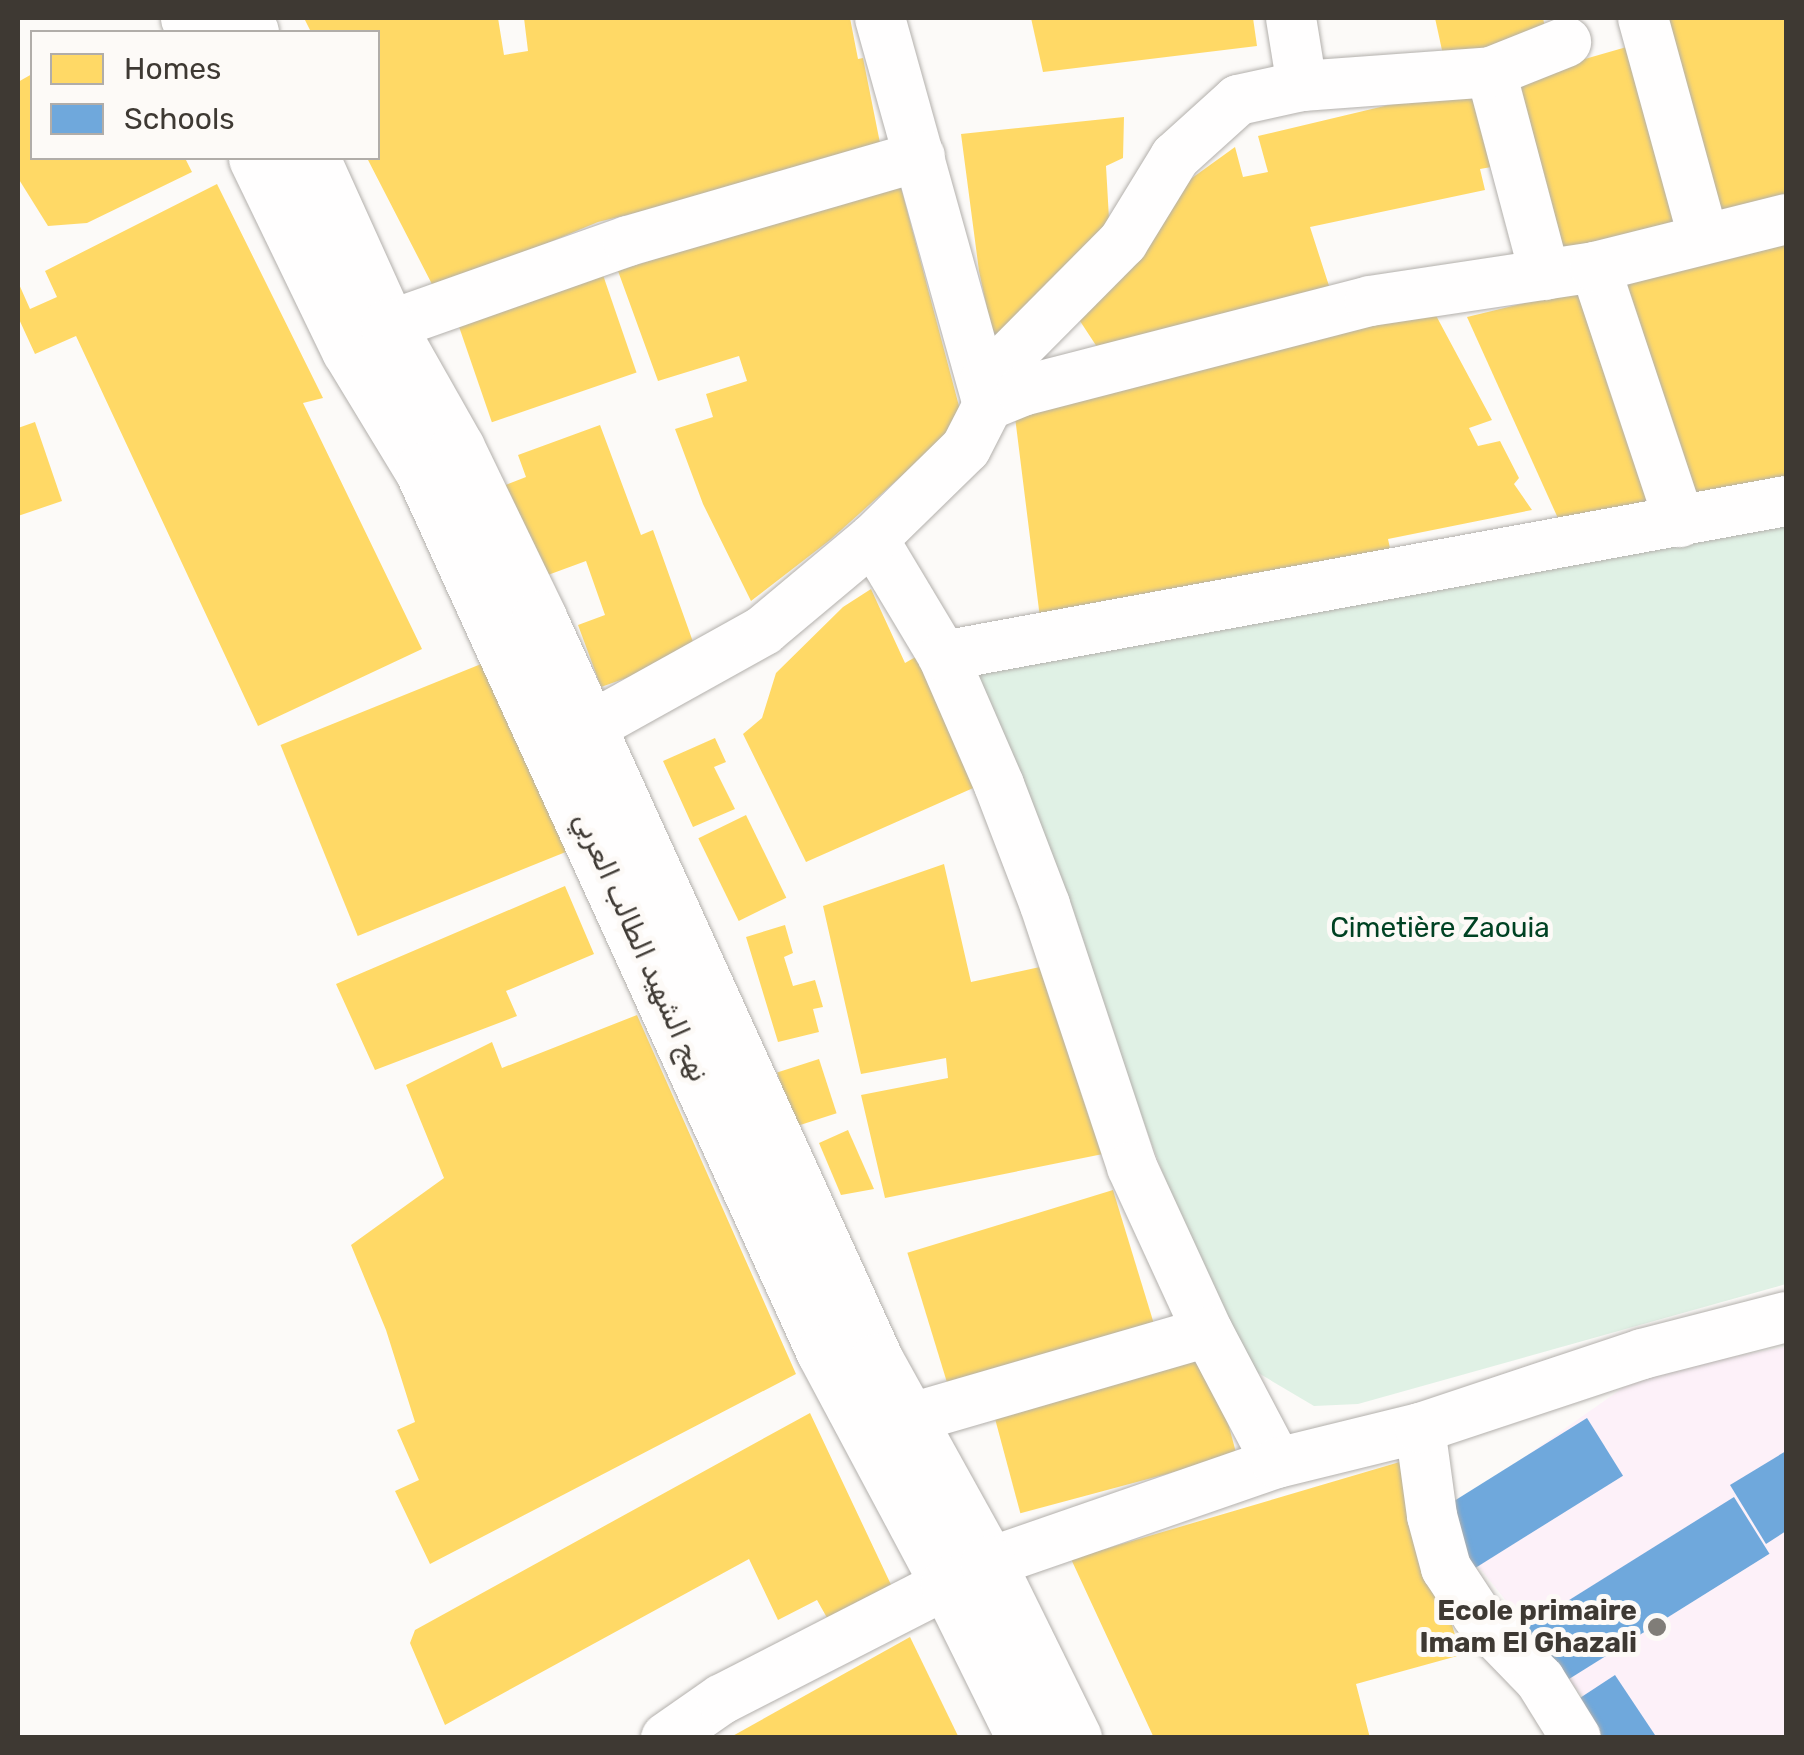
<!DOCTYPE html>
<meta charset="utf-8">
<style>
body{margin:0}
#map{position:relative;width:1804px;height:1755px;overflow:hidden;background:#fcfaf8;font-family:Rubik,"Noto Sans Arabic",sans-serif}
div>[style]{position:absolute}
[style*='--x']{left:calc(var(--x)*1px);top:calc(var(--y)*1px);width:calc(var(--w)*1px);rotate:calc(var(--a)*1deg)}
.education>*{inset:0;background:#fdf1f9}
.green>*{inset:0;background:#e0f1e5}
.homes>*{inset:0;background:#ffd966;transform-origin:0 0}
.schools>*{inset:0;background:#6fa8dc;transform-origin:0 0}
.roads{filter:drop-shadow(0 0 2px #b3b0ac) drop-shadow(0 0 2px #b3b0ac)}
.minor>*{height:50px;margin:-25px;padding:0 25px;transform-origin:25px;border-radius:25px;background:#fffefe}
.primary>*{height:55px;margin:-27.5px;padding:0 27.5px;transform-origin:27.5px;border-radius:27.5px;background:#fffefe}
.dots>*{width:28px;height:28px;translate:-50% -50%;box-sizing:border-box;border:5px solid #fdfaf7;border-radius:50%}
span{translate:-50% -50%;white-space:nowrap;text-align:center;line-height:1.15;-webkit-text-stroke:10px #fdfaf7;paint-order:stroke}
.park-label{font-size:28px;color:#004223}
.street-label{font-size:28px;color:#3e3933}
.poi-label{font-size:28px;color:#3e3933;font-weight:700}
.right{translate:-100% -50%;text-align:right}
.frame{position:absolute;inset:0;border:20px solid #3e3933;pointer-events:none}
.legend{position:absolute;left:30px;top:30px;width:350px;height:130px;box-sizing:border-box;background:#fdfaf7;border:2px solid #b1ada9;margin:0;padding:12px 18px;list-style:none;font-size:30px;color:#3e3933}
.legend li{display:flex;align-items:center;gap:20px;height:50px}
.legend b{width:50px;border:2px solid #b1ada9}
</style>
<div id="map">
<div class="education">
<div style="clip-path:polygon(1786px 1347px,1786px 1737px,1615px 1737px,1439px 1517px,1644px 1373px)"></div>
</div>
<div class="green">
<div style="clip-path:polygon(1786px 509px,1786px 1284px,1358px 1404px,1314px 1406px,1233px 1358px,970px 664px)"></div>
</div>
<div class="homes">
<div style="clip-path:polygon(304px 18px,498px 18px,504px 55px,528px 51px,524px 18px,850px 18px,858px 59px,863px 58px,882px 153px,598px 222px,435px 290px,367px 158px,378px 158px,378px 32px,311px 32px)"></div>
<div style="clip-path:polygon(1031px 18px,1253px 18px,1257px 46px,1043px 72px)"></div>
<div style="clip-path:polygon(1435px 18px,1543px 18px,1548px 41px,1445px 64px)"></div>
<div style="clip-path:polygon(1666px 18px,1786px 18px,1786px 201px,1712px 223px)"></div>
<div style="left:1630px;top:46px;width:191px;height:130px;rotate:74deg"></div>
<div style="clip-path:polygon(32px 74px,32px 158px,185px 158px,192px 172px,87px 223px,48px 226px,18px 178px,18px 82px)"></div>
<div style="clip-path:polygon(1481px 83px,1503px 165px,1480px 169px,1485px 190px,1310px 227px,1331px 292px,1101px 353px,1078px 318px,1174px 191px,1235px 147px,1243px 177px,1268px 172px,1258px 136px)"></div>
<div style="clip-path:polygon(1124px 117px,1123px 158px,1106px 166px,1110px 236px,994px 341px,979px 271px,961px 134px)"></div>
<div style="clip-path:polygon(899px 180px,963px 421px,830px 540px,751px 601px,703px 504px,675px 429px,713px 417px,706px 394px,747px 381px,739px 356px,658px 381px,618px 271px)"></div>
<div style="clip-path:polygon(217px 184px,323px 398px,303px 403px,422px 649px,258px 726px,76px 336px,35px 354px,18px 317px,18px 282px,30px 309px,57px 297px,45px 271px)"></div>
<div style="clip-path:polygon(1786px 240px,1786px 480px,1687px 506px,1613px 282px)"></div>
<div style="left:603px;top:275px;width:103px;height:153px;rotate:71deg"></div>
<div style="clip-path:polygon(1591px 287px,1660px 510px,1566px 536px,1467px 317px)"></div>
<div style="clip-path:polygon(1432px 308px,1492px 420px,1469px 428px,1478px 446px,1500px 441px,1519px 478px,1514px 484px,1532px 510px,1388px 539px,1393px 562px,1041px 626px,1014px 409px)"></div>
<div style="clip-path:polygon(35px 422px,62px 501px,18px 516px,18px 428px)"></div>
<div style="clip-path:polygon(600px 425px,641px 535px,653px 530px,697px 653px,601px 687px,578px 625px,605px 615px,586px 561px,537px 579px,503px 486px,526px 477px,518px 455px)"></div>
<div style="clip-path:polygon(871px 589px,905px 663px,919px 655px,980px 785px,806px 862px,743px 734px,762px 718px,776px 673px,843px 607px)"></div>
<div style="left:491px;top:660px;width:206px;height:227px;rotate:68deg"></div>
<div style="clip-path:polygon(715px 738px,726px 762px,714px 767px,735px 809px,693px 827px,663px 761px)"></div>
<div style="left:746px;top:815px;width:92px;height:53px;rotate:64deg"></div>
<div style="clip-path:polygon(944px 864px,971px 982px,1058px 963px,1103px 1154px,885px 1198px,861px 1095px,948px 1078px,946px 1058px,861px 1074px,823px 906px)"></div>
<div style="clip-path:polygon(565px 886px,594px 954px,506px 991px,517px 1016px,375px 1070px,336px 984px)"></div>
<div style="clip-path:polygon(785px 925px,793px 953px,784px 957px,793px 986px,815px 980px,823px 1007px,813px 1009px,819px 1032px,778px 1042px,746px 937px)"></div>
<div style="clip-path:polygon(637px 1015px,796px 1374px,430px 1564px,395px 1491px,419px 1480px,397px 1430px,415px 1422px,386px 1330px,351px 1245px,444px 1178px,406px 1085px,492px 1042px,502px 1068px)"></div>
<div style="left:819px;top:1059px;width:57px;height:44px;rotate:72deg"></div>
<div style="clip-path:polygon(848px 1130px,874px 1189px,841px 1195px,819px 1143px)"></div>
<div style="left:1113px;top:1190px;width:152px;height:215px;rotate:73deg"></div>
<div style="left:1208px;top:1348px;width:111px;height:224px;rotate:75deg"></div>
<div style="clip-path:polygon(810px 1413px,894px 1591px,830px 1623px,817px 1600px,778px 1620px,749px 1559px,445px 1725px,410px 1643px,415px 1630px)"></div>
<div style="clip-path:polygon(1403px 1461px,1461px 1655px,1356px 1684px,1370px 1738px,1154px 1738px,1071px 1559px)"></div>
<div style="clip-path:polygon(910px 1637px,959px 1738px,729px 1738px)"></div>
</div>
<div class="schools">
<div style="left:1587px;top:1418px;width:68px;height:194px;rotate:58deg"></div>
<div style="clip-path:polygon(1786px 1451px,1786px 1531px,1766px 1544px,1730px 1485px)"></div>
<div style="left:1734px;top:1497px;width:67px;height:267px;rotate:58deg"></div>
<div style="clip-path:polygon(1615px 1675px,1657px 1738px,1574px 1738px,1557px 1713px)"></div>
</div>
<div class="roads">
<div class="minor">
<div style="--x:880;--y:18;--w:402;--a:74.4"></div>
<div style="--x:1291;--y:18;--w:69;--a:80.8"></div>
<div style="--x:1643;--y:18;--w:229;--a:74.6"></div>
<div style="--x:1491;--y:72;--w:210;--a:75.1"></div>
<div style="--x:1595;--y:267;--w:269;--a:71.6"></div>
<div style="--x:353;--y:347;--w:41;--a:-31"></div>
<div style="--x:388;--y:326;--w:255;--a:-19.5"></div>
<div style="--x:628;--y:241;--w:304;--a:-16.2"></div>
<div style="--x:984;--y:382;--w:197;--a:-45.2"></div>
<div style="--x:1123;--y:242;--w:100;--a:-58.5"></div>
<div style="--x:1175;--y:157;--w:85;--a:-42.1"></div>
<div style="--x:1238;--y:100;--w:66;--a:-12.3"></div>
<div style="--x:1302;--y:86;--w:190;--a:-4.2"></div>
<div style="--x:1491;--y:72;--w:81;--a:-21.8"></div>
<div style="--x:873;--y:539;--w:136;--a:59.1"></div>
<div style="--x:943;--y:656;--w:141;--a:66.5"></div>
<div style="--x:999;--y:785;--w:129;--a:69"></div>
<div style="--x:1045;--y:905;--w:276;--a:71.6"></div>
<div style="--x:1132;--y:1167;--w:182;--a:65.3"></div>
<div style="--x:1208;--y:1332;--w:148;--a:62.2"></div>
<div style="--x:943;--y:656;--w:857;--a:-10.42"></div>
<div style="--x:556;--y:746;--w:238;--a:-29.1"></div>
<div style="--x:764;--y:630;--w:142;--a:-39.9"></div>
<div style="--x:873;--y:539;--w:130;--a:-44.4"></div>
<div style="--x:966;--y:448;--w:48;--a:-62.9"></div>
<div style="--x:988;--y:405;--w:37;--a:-22"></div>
<div style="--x:1022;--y:391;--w:359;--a:-14.5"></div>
<div style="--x:1370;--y:301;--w:228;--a:-8.6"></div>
<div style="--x:1595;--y:267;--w:197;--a:-14.1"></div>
<div style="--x:908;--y:1419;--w:312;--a:-16.2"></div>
<div style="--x:1420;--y:1428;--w:89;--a:82.2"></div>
<div style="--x:1432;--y:1516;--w:54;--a:74.9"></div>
<div style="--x:1446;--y:1568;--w:56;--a:56.6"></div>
<div style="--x:1477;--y:1615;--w:91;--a:45.9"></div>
<div style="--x:1540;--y:1680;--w:68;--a:58.2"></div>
<div style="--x:666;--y:1738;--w:68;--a:-34.9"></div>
<div style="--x:722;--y:1699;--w:299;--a:-27.1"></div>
<div style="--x:988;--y:1563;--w:306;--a:-19.1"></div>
<div style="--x:1277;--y:1463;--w:147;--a:-13.8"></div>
<div style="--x:1420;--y:1428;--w:234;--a:-18.4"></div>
<div style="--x:1642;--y:1354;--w:149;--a:-14.4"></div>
</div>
<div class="primary">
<div style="--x:188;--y:18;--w:16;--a:63"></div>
<div style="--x:243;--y:18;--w:16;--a:60"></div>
<div style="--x:256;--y:158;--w:213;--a:64.2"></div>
<div style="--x:349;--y:350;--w:140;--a:58.7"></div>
<div style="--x:422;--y:470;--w:969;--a:65.5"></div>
<div style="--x:824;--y:1352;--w:263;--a:61.9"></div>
<div style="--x:948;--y:1584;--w:172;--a:63.7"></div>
<div style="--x:312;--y:158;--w:184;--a:65.7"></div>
<div style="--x:388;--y:326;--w:140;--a:60.5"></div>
<div style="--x:457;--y:448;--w:189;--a:64.2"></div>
<div style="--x:539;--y:618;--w:816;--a:65.6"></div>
<div style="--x:876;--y:1361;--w:231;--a:61"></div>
<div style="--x:988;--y:1563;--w:195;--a:63.8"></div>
</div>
</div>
<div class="dots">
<div style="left:1657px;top:1627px;background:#807d78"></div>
</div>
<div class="park-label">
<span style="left:1440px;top:928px">Cimetière Zaouia</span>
</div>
<div class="street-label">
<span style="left:641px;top:947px;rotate:66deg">نهج الشهيد الطالب العربي</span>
</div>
<div class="poi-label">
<span class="right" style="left:1637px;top:1627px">Ecole primaire<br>Imam El Ghazali</span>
</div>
<div class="frame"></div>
<ul class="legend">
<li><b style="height:28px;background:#ffd966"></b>Homes</li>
<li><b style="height:28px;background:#6fa8dc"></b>Schools</li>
</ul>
</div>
